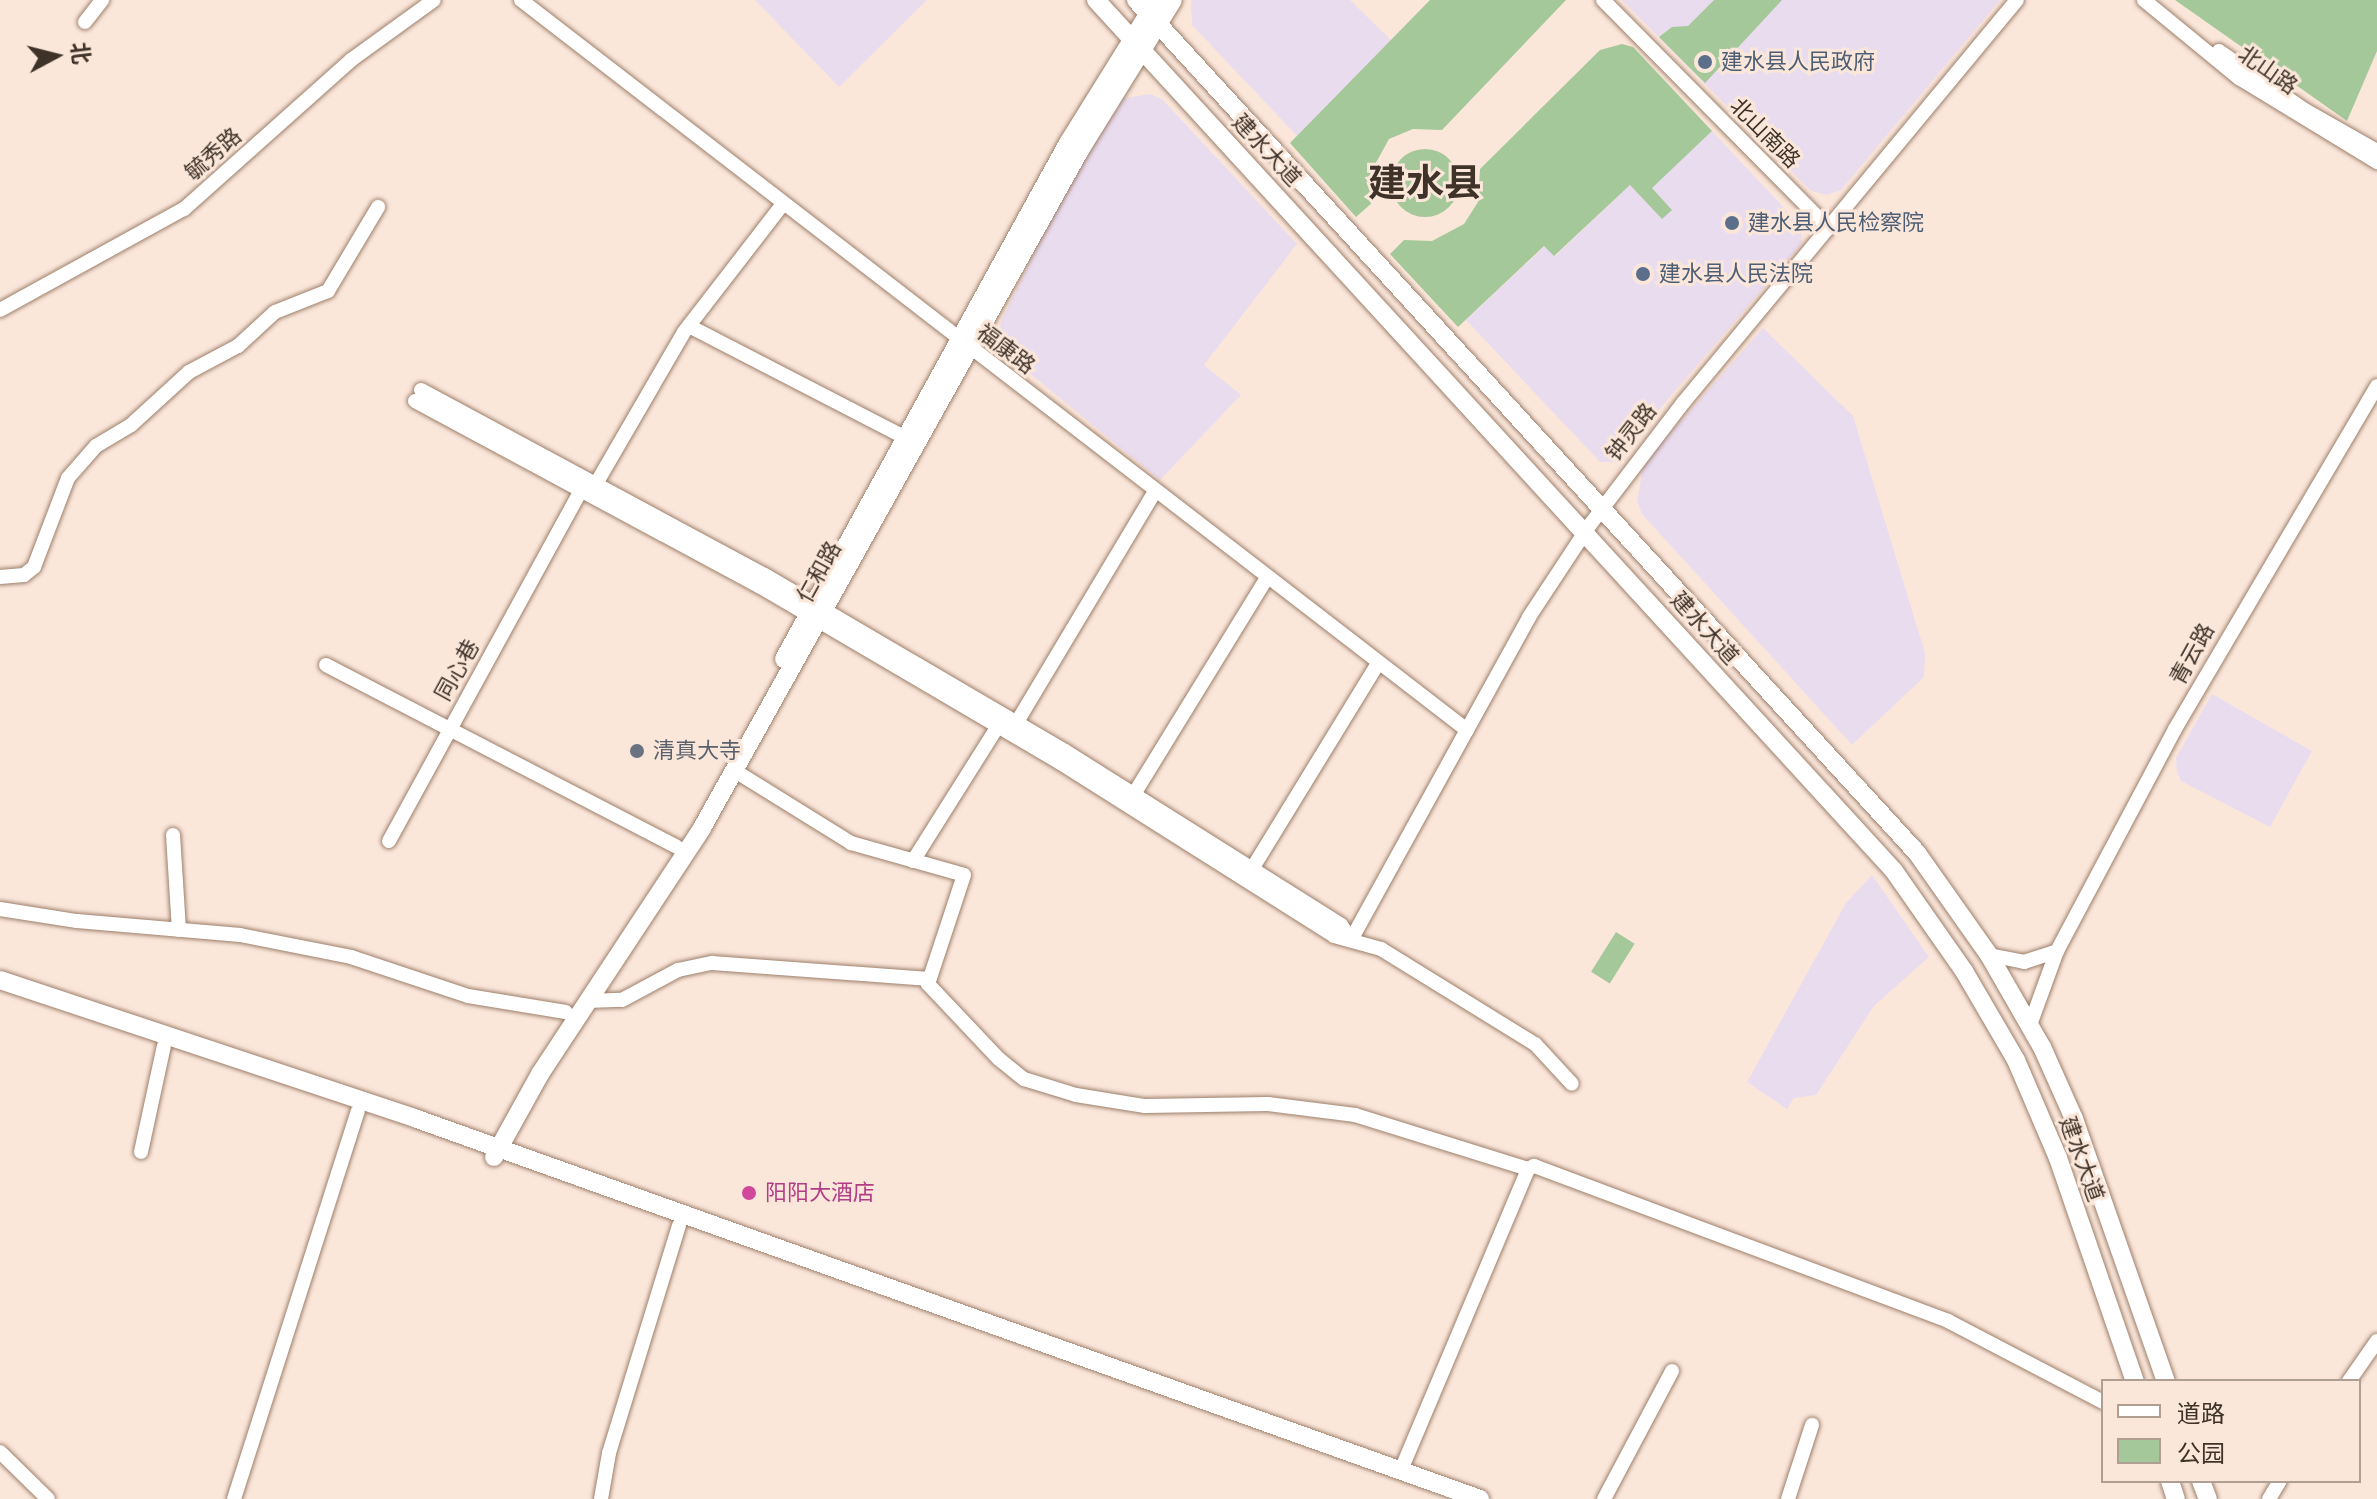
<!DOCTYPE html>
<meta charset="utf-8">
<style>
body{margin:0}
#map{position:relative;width:2377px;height:1499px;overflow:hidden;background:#fbe7da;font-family:"DejaVu Sans","Noto Sans SC",sans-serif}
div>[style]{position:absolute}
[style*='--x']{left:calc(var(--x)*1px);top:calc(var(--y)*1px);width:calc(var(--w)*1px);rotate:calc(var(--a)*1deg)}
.commercial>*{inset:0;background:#eadcef}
.green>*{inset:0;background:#a4c899;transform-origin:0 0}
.round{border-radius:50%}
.roads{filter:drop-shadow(0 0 2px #9d7f6b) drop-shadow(0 0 2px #9d7f6b)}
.minor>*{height:14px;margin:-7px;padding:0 7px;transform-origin:7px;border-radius:7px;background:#fff}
.major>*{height:18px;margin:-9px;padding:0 9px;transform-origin:9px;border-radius:9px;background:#fff}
.dots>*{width:22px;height:22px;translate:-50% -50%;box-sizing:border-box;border:4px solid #fbe7da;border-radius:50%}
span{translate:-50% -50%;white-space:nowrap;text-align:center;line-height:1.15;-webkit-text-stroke:6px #fbe7da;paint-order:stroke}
.service-label{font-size:22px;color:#4e5e75}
.left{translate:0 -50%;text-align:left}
.street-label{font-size:22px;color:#3e3229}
.worship-label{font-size:22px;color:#5b616d}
.hotel-label{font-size:22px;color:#b23c85}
.town-label{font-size:38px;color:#3e3229;font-weight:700}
.legend{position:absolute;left:2101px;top:1379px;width:260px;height:104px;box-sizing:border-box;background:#fbe7da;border:2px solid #af9f93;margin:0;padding:10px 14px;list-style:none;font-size:24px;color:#3e3229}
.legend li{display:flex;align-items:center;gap:16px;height:40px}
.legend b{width:40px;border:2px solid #af9f93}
.north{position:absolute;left:16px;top:16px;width:80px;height:80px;-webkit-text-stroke:6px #fbe7da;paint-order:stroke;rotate:83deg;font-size:22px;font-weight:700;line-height:32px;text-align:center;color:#3e3229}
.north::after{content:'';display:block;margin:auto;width:28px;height:36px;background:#3e3229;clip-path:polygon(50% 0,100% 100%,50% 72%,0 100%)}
</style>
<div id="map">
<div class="commercial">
<div style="clip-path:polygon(755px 0,927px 0,839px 87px)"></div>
<div style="clip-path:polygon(1191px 0,1350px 0,1391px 40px,1297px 136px,1192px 25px)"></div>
<div style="clip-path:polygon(1622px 0,2000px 0,1841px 190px,1827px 195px,1811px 191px)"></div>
<div style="clip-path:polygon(1150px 94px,1162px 99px,1297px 244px,1204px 365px,1241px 395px,1160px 480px,1005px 353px,999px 335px,1001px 321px,1064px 194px,1121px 99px)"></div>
<div style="clip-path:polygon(1712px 131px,1801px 226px,1802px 243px,1614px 462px,1600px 462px,1466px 320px,1545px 246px,1555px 256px,1630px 185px,1663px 219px,1651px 188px)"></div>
<div style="clip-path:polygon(1763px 328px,1853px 416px,1925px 653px,1924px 677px,1852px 745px,1642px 514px,1637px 501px,1644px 463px)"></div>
<div style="clip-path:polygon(2212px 694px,2312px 751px,2270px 827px,2181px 781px,2177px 772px,2176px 758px)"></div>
<div style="clip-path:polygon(1872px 875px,1929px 957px,1874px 1006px,1816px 1095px,1794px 1098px,1787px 1109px,1747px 1082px,1846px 903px)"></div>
</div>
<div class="green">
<div style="clip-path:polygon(1430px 0,1566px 0,1442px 130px,1413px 129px,1389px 139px,1372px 170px,1373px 202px,1356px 217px,1290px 143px)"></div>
<div style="clip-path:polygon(1714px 0,1782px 0,1705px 83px,1659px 37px,1672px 27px,1688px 26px)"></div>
<div style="clip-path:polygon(2175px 0,2377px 0,2377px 51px,2347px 121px)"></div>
<div style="clip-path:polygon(1622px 44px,1633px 47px,1712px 131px,1652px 188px,1672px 210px,1662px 219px,1630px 185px,1554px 256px,1544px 246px,1458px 327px,1390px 254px,1404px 240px,1432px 241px,1464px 224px,1478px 202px,1480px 169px,1600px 50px)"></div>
<div class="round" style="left:1391px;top:149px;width:68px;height:68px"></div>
<div style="left:1616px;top:932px;width:22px;height:47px;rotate:32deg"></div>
</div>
<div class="roads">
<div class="minor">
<div style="--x:521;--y:0;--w:1195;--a:37.66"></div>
<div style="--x:1603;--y:0;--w:321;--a:45.3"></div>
<div style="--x:2144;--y:0;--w:123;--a:39.4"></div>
<div style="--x:2239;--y:78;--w:162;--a:31.3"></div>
<div style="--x:85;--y:22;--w:28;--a:-52"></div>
<div style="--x:2219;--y:51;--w:104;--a:34.5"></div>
<div style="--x:2305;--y:110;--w:83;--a:29.7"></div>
<div style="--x:0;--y:310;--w:210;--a:-28.8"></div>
<div style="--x:184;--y:209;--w:224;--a:-41.7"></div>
<div style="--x:351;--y:60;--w:102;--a:-35.9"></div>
<div style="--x:689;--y:326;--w:242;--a:27.3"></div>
<div style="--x:421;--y:390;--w:391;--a:28.3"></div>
<div style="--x:765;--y:575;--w:348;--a:30.4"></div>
<div style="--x:1065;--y:751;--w:326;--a:32.2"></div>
<div style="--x:1341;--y:925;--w:18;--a:56"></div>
<div style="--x:415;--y:401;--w:391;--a:28.3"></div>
<div style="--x:759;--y:586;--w:348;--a:30.4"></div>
<div style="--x:1059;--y:762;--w:325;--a:32.3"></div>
<div style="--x:1334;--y:936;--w:49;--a:15.5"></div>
<div style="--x:1381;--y:949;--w:181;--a:31.7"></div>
<div style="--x:1535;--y:1044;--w:54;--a:47.2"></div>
<div style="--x:593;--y:489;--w:181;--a:-59.9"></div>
<div style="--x:684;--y:332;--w:162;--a:-52.3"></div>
<div style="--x:0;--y:577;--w:24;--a:-5"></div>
<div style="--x:24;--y:575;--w:13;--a:-39"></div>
<div style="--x:34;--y:567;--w:95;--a:-69.1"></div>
<div style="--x:68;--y:478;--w:43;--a:-48.8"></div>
<div style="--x:96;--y:446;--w:41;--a:-31"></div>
<div style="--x:131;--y:425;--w:79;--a:-42.4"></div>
<div style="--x:189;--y:372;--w:55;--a:-28"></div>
<div style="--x:238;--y:346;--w:50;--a:-42.6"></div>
<div style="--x:275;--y:312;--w:57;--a:-21.6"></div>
<div style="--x:328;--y:291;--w:98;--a:-59.2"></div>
<div style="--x:326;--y:665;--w:395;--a:27.4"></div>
<div style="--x:1017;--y:722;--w:269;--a:-59.1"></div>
<div style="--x:735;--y:771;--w:137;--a:31.8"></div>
<div style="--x:851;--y:843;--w:117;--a:15.8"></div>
<div style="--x:964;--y:875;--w:115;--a:108.3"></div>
<div style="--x:928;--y:984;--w:103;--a:46.6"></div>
<div style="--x:999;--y:1059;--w:32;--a:39"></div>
<div style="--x:1024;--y:1079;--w:54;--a:17.1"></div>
<div style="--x:1076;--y:1095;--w:70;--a:9.1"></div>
<div style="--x:1145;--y:1106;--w:123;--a:-0.9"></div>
<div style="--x:1268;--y:1104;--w:88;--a:7.2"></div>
<div style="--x:1355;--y:1115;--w:181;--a:17.3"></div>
<div style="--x:1528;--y:1169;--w:7;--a:-27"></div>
<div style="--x:1534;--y:1166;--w:442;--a:20.5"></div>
<div style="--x:1948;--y:1321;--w:175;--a:27.6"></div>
<div style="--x:1134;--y:794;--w:254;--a:-58.4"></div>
<div style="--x:173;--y:835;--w:95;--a:86.4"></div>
<div style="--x:389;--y:841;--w:400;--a:-61.3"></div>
<div style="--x:913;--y:861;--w:160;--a:-57.8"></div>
<div style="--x:1252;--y:869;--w:241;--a:-58.5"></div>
<div style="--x:0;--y:909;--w:78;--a:8.9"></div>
<div style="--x:77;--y:921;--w:164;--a:4.9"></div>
<div style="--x:240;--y:935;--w:113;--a:11.2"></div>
<div style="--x:351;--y:957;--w:123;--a:18.4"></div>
<div style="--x:468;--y:996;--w:99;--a:9.3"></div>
<div style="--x:1351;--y:940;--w:369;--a:-61.1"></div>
<div style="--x:1529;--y:617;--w:109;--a:-56.6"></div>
<div style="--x:1589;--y:526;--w:155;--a:-52.6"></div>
<div style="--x:1683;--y:403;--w:523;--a:-50.35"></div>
<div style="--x:1989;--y:955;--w:36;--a:11"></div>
<div style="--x:2024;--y:962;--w:35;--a:-18"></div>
<div style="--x:587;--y:1001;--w:35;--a:-2"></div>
<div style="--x:622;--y:1000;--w:64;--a:-28.2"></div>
<div style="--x:678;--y:970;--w:35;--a:-12"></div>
<div style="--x:712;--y:963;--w:218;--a:4.2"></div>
<div style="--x:2030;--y:1025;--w:79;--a:-70"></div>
<div style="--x:2057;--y:951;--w:251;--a:-62"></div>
<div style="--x:2175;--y:729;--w:398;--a:-59.5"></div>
<div style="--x:141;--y:1152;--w:108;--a:-77.8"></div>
<div style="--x:2349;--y:1381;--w:49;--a:-55"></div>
<div style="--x:0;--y:1452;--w:67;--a:44.4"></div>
<div style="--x:1401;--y:1470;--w:327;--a:-67.1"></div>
<div style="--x:234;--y:1499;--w:407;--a:-72.3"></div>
<div style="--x:601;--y:1499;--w:47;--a:-80.1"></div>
<div style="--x:609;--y:1453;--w:238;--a:-72.9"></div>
<div style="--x:1604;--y:1499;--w:145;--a:-62"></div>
<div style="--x:1788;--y:1499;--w:78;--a:-72"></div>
<div style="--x:2269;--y:1499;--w:21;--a:-59"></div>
</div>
<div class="major">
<div style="--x:1096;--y:0;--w:1181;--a:47.5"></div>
<div style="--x:1894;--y:871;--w:122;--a:55"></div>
<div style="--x:1964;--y:971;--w:103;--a:59.7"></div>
<div style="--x:2016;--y:1060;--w:107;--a:66.8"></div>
<div style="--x:2058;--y:1158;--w:236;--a:71"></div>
<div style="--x:1136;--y:0;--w:1157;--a:47.52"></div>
<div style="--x:1917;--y:853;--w:125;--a:54.8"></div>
<div style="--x:1989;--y:955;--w:106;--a:60.1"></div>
<div style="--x:2042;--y:1047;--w:79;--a:66"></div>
<div style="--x:2074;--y:1119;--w:278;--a:70.7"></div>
<div style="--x:784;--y:659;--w:589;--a:-61.17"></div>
<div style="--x:1068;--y:143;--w:168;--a:-58.1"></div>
<div style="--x:0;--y:980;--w:440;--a:18.4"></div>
<div style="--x:417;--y:1119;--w:1129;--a:19.67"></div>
<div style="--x:494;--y:1157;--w:95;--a:-61"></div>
<div style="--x:540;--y:1074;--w:295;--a:-56.6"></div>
<div style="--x:702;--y:828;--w:776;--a:-60.86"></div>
<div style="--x:1080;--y:150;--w:176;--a:-58.2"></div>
<div style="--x:2170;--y:1481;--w:19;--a:72"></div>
<div style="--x:2201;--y:1481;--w:19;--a:69"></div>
</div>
</div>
<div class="dots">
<div style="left:1705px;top:62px;background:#5c6f8a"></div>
<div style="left:1732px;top:223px;background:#5c6f8a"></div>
<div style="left:1643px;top:274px;background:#5c6f8a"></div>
<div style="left:637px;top:751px;background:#6b7280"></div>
<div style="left:749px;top:1193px;background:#d1479c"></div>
</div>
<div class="service-label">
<span class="left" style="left:1721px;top:62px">建水县人民政府</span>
<span class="left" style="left:1748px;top:223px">建水县人民检察院</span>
<span class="left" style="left:1659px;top:274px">建水县人民法院</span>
</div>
<div class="street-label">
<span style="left:2268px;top:70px;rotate:35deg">北山路</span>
<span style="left:1765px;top:133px;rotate:45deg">北山南路</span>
<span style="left:1267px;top:150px;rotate:47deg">建水大道</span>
<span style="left:213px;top:154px;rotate:-41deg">毓秀路</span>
<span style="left:1006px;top:349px;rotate:37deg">福康路</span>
<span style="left:1631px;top:432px;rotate:-52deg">钟灵路</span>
<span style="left:819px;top:572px;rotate:-61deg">仁和路</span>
<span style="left:1705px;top:628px;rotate:48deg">建水大道</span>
<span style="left:2192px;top:654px;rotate:-61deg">青云路</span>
<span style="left:457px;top:670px;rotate:-61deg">同心巷</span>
<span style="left:2082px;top:1159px;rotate:70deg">建水大道</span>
</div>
<div class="worship-label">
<span class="left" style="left:653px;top:751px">清真大寺</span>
</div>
<div class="hotel-label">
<span class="left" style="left:765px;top:1193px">阳阳大酒店</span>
</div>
<div class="town-label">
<span style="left:1425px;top:184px">建水县</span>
</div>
<ul class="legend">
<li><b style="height:10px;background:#fff"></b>道路</li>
<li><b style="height:22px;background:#a4c899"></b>公园</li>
</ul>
<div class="north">北</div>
</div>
